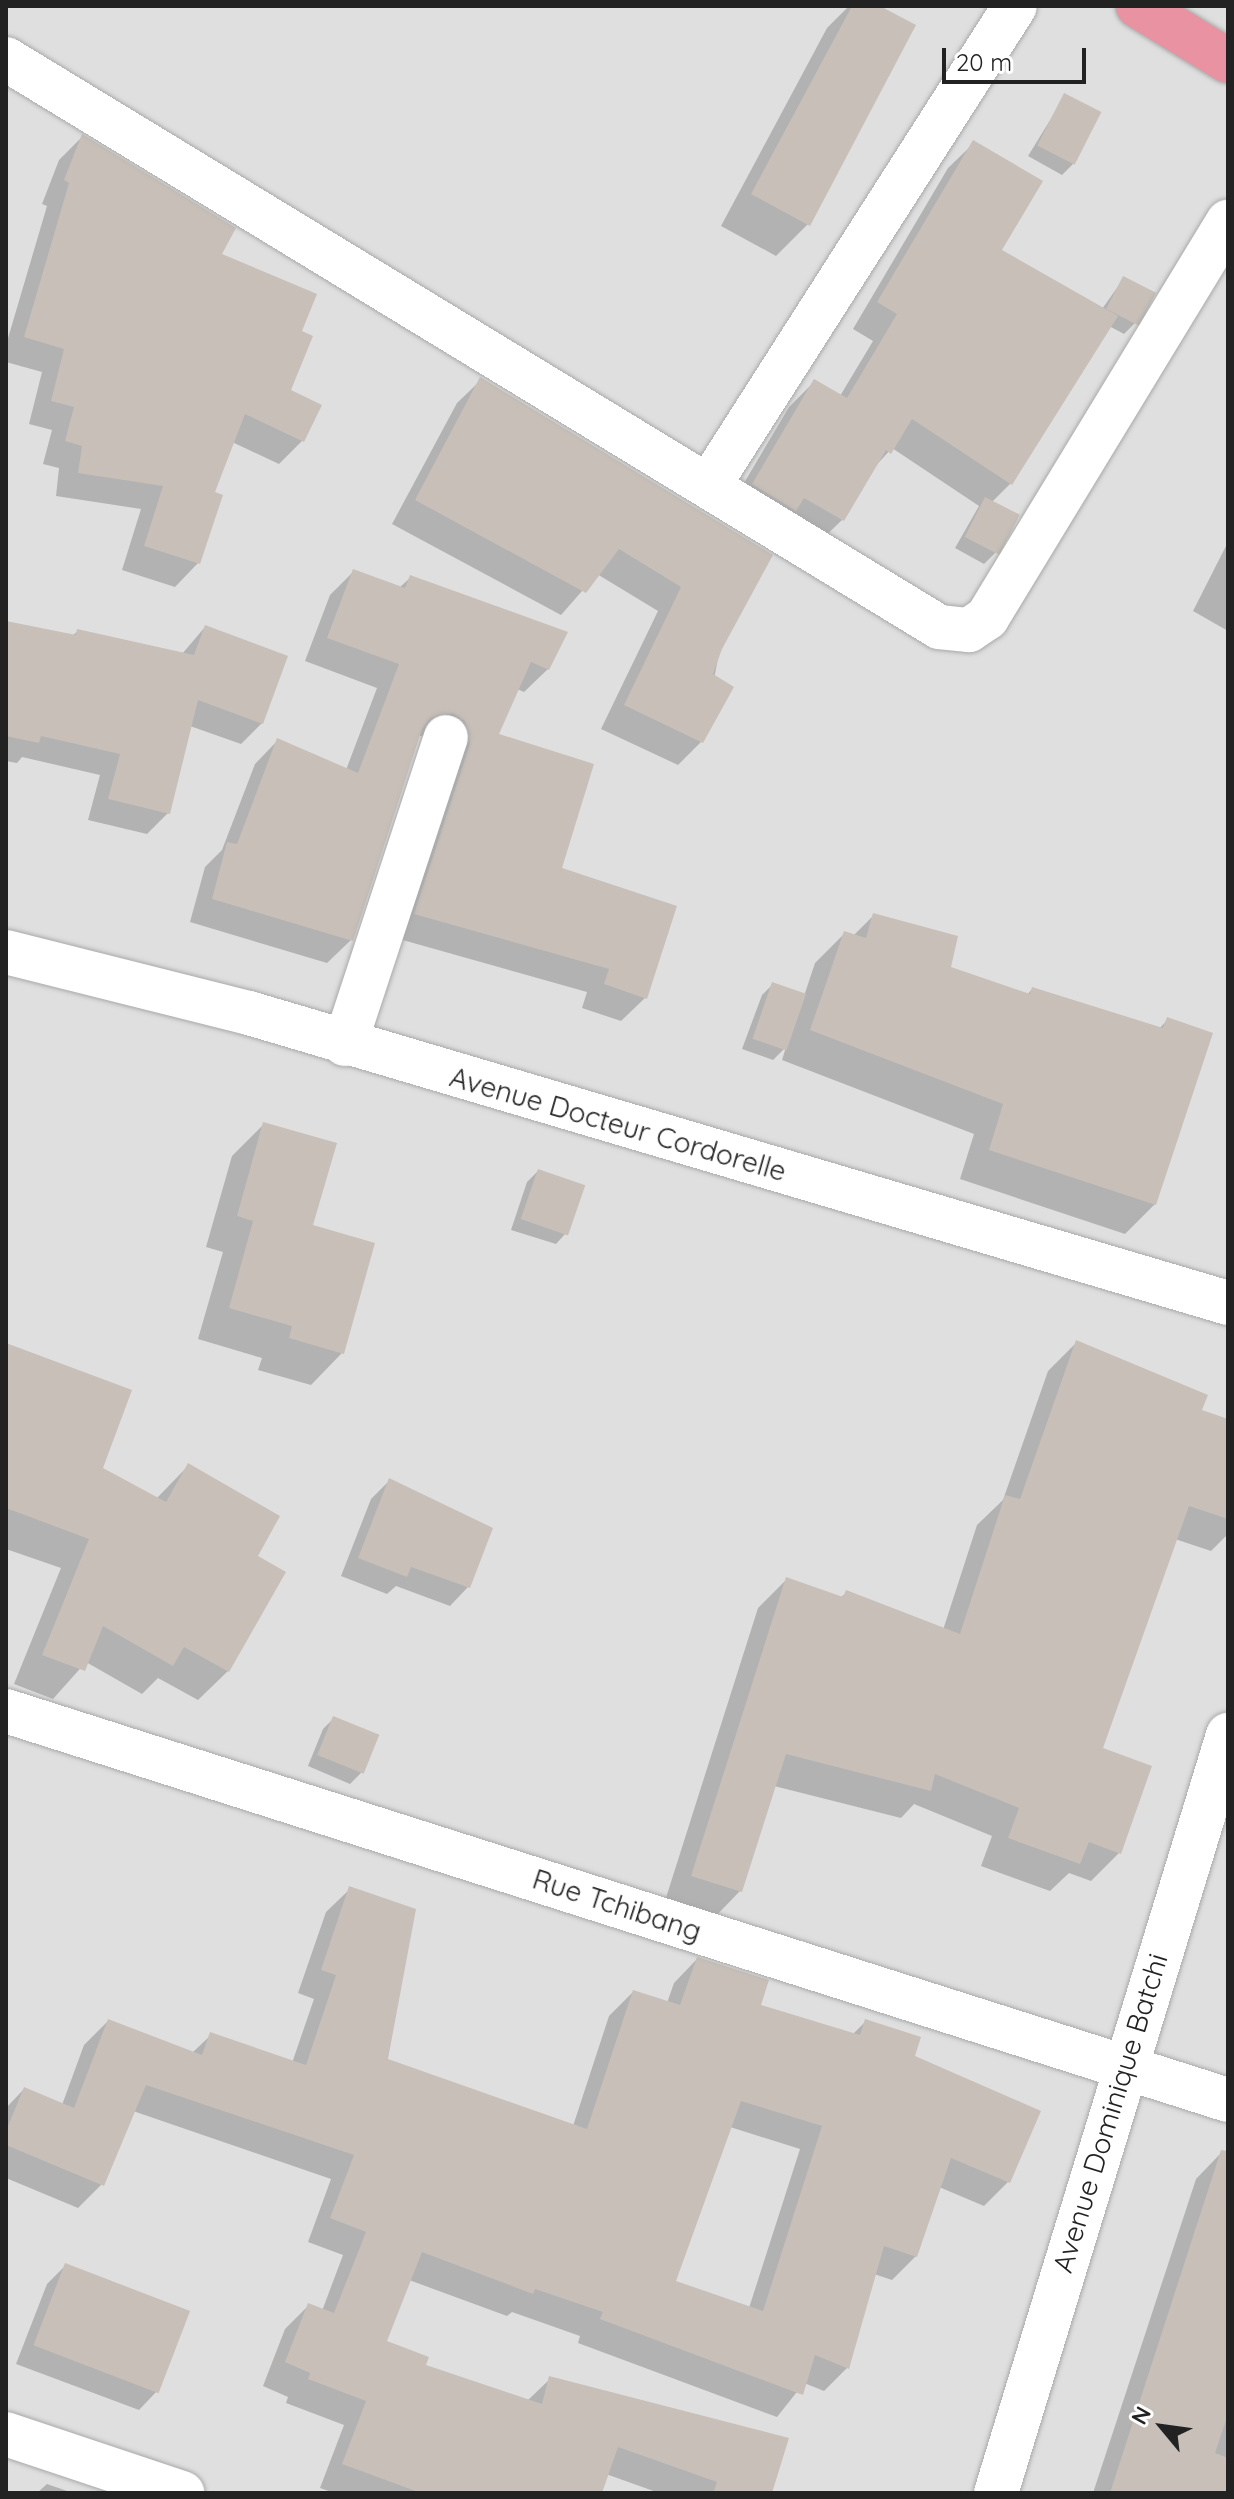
<!DOCTYPE html>
<style>
body{margin:0}
#map{position:relative;width:1234px;height:2499px;overflow:hidden;background:#f2efe9;font-family:Quicksand,sans-serif}
div>[style]{position:absolute}
[style*='--x']{left:calc(var(--x)*1px);top:calc(var(--y)*1px);width:calc(var(--w)*1px);rotate:calc(var(--a)*1deg)}
.residential>*{inset:0;background:#e0dfdf;transform-origin:0 0}
.shadow>*{inset:0;background:#0003}
.building>*{inset:0;background:#c7bfb8;transform-origin:0 0}
.roads{filter:drop-shadow(0 0 2px #a9a9a9) drop-shadow(0 0 2px #a9a9a9)}
.minor>*{height:44px;margin:-22px;padding:0 22px;transform-origin:22px;border-radius:22px;background:#fff}
.highway>*{height:44px;margin:-22px;padding:0 22px;transform-origin:22px;border-radius:22px;background:#e892a2}
span{translate:-50% -50%;white-space:nowrap;text-align:center;line-height:1.15;-webkit-text-stroke:6px #fff;paint-order:stroke}
.street-label{font-size:28px;color:#222}
.frame{position:absolute;inset:0;border:8px solid #222;pointer-events:none}
.north{position:absolute;left:1122px;top:2387px;width:80px;height:80px;-webkit-text-stroke:6px #fff;paint-order:stroke;rotate:299deg;font-size:22px;font-weight:700;line-height:32px;text-align:center;color:#222}
.north::after{content:'';display:block;margin:auto;width:28px;height:36px;background:#222;clip-path:polygon(50% 0,100% 100%,50% 72%,0 100%)}
.scale{position:absolute;left:942px;top:48px;width:144px;height:36px;box-sizing:border-box;border:4px solid #222;border-top:0;padding-left:10px;font-size:24px;line-height:28px;white-space:nowrap;color:#222;-webkit-text-stroke:6px #fff;paint-order:stroke}
</style>
<div id="map">
<div class="residential">
<div style="left:6px;top:6px;width:1222px;height:2487px"></div>
</div>
<div class="shadow">
<div style="clip-path:polygon(849px 6px,876px 6px,808px 224px,776px 256px,721px 226px,827px 28px)"></div>
<div style="clip-path:polygon(1065px 96px,1073px 164px,1062px 175px,1028px 156px)"></div>
<div style="clip-path:polygon(82px 137px,299px 332px,288px 391px,302px 441px,279px 464px,232px 442px,213px 493px,220px 496px,198px 563px,175px 587px,122px 570px,141px 509px,56px 496px,59px 468px,43px 464px,52px 430px,29px 424px,42px 372px,6px 362px,6px 345px,47px 206px,42px 204px,59px 160px)"></div>
<div style="clip-path:polygon(974px 143px,999px 250px,1102px 309px,1124px 278px,1135px 323px,1124px 334px,1109px 326px,1010px 484px,991px 503px,995px 553px,984px 564px,955px 548px,979px 506px,892px 448px,871px 471px,842px 520px,816px 545px,728px 510px,789px 407px,815px 381px,840px 396px,873px 341px,853px 329px,948px 168px)"></div>
<div style="clip-path:polygon(481px 380px,770px 556px,720px 648px,702px 741px,678px 765px,601px 729px,658px 611px,597px 574px,561px 615px,392px 524px,457px 403px)"></div>
<div style="clip-path:polygon(1228px 542px,1228px 631px,1193px 611px)"></div>
<div style="clip-path:polygon(353px 572px,399px 588px,410px 578px,548px 669px,524px 692px,517px 689px,496px 735px,559px 869px,645px 998px,621px 1021px,582px 1008px,587px 992px,392px 937px,431px 736px,418px 736px,351px 940px,327px 963px,190px 922px,205px 867px,222px 850px,255px 764px,278px 740px,346px 770px,377px 688px,305px 661px,330px 595px)"></div>
<div style="clip-path:polygon(6px 623px,72px 636px,78px 631px,182px 654px,205px 627px,262px 723px,241px 744px,190px 726px,168px 813px,147px 834px,88px 820px,100px 775px,22px 757px,17px 763px,6px 761px)"></div>
<div style="clip-path:polygon(874px 915px,948px 969px,1027px 995px,1032px 989px,1159px 1029px,1168px 1019px,1155px 1204px,1125px 1234px,960px 1179px,974px 1134px,782px 1060px,786px 1047px,773px 1060px,742px 1049px,762px 995px,773px 984px,804px 996px,815px 963px,845px 933px,853px 936px)"></div>
<div style="clip-path:polygon(264px 1124px,311px 1227px,342px 1353px,311px 1385px,258px 1370px,262px 1358px,198px 1339px,223px 1252px,206px 1247px,232px 1156px)"></div>
<div style="clip-path:polygon(538px 1171px,566px 1233px,556px 1244px,511px 1230px,527px 1182px)"></div>
<div style="clip-path:polygon(1076px 1343px,1200px 1411px,1228px 1421px,1228px 1534px,1211px 1551px,1175px 1539px,1101px 1750px,1119px 1853px,1091px 1881px,1069px 1873px,1050px 1891px,981px 1866px,992px 1836px,914px 1804px,901px 1818px,774px 1786px,740px 1891px,712px 1920px,664px 1904px,758px 1608px,786px 1580px,840px 1598px,846px 1593px,943px 1630px,977px 1525px,1003px 1500px,1048px 1371px)"></div>
<div style="clip-path:polygon(6px 1345px,101px 1469px,156px 1499px,188px 1466px,255px 1556px,228px 1671px,198px 1700px,158px 1678px,142px 1694px,86px 1662px,53px 1699px,14px 1684px,61px 1568px,6px 1549px)"></div>
<div style="clip-path:polygon(389px 1481px,491px 1529px,468px 1587px,450px 1606px,396px 1586px,387px 1594px,341px 1576px,371px 1499px)"></div>
<div style="clip-path:polygon(334px 1718px,361px 1773px,350px 1784px,308px 1766px,323px 1729px)"></div>
<div style="clip-path:polygon(evenodd,350px 1889px,385px 2060px,573px 2126px,609px 2016px,633px 1992px,667px 2003px,674px 1983px,697px 1959px,758px 2006px,852px 2035px,866px 2021px,912px 2057px,1039px 2112px,1008px 2182px,984px 2206px,939px 2187px,916px 2256px,892px 2280px,874px 2274px,847px 2368px,824px 2391px,804px 2383px,777px 2417px,578px 2343px,580px 2336px,512px 2312px,507px 2316px,409px 2280px,384px 2342px,423px 2367px,527px 2401px,550px 2379px,770px 2493px,659px 2493px,606px 2474px,599px 2493px,334px 2493px,320px 2488px,344px 2425px,286px 2403px,288px 2397px,263px 2386px,285px 2329px,308px 2306px,322px 2311px,343px 2255px,308px 2242px,331px 2179px,133px 2111px,102px 2184px,78px 2208px,6px 2178px,6px 2108px,24px 2089px,62px 2105px,84px 2045px,108px 2021px,192px 2053px,211px 2035px,292px 2063px,314px 1999px,298px 1993px,326px 1912px,350px 1889px,730px 2127px,800px 2149px,749px 2308px,674px 2282px,730px 2127px)"></div>
<div style="clip-path:polygon(1221px 2153px,1228px 2155px,1228px 2493px,1093px 2493px,1196px 2179px)"></div>
<div style="clip-path:polygon(65px 2266px,157px 2391px,139px 2410px,16px 2364px,47px 2284px)"></div>
<div style="clip-path:polygon(47px 2484px,73px 2493px,37px 2493px)"></div>
</div>
<div class="building">
<div style="clip-path:polygon(852px 6px,880px 6px,916px 25px,810px 226px,751px 194px)"></div>
<div style="left:1064px;top:93px;width:42px;height:59px;rotate:27deg"></div>
<div style="clip-path:polygon(82px 134px,236px 228px,222px 254px,317px 294px,302px 331px,313px 336px,291px 390px,322px 405px,304px 442px,245px 414px,215px 492px,223px 495px,200px 564px,144px 546px,163px 486px,78px 473px,82px 446px,65px 441px,74px 407px,51px 401px,64px 349px,24px 337px,69px 183px,64px 180px)"></div>
<div style="clip-path:polygon(973px 140px,1043px 181px,1002px 250px,1118px 316px,1012px 485px,912px 419px,891px 454px,886px 450px,844px 521px,804px 498px,796px 511px,752px 484px,814px 379px,847px 398px,897px 314px,877px 302px)"></div>
<div style="left:1123px;top:276px;width:37px;height:37px;rotate:27deg"></div>
<div style="clip-path:polygon(480px 377px,773px 555px,722px 649px,713px 674px,734px 687px,703px 743px,624px 705px,681px 587px,619px 549px,586px 593px,415px 500px)"></div>
<div style="left:985px;top:497px;width:39px;height:45px;rotate:27deg"></div>
<div style="clip-path:polygon(353px 569px,405px 588px,410px 575px,568px 632px,549px 670px,531px 662px,499px 734px,594px 764px,562px 868px,677px 906px,647px 999px,604px 984px,609px 969px,414px 914px,470px 744px,465px 721px,453px 713px,430px 718px,422px 729px,353px 941px,212px 899px,227px 842px,237px 844px,277px 738px,358px 773px,399px 664px,327px 638px)"></div>
<div style="clip-path:polygon(6px 621px,76px 635px,77px 629px,194px 655px,205px 625px,288px 656px,263px 724px,198px 700px,170px 814px,108px 799px,120px 754px,41px 736px,39px 743px,6px 736px)"></div>
<div style="clip-path:polygon(873px 913px,958px 936px,951px 967px,1030px 994px,1032px 987px,1163px 1028px,1167px 1017px,1213px 1033px,1156px 1205px,989px 1150px,1003px 1104px,810px 1030px,844px 931px,866px 938px)"></div>
<div style="left:772px;top:982px;width:36px;height:60px;rotate:19deg"></div>
<div style="clip-path:polygon(263px 1122px,337px 1143px,313px 1225px,375px 1243px,344px 1354px,289px 1338px,292px 1326px,229px 1308px,253px 1221px,237px 1216px)"></div>
<div style="left:538px;top:1169px;width:50px;height:53px;rotate:19deg"></div>
<div style="clip-path:polygon(1076px 1340px,1208px 1395px,1202px 1410px,1228px 1419px,1228px 1519px,1189px 1506px,1103px 1748px,1152px 1766px,1121px 1854px,1089px 1842px,1080px 1864px,1008px 1838px,1019px 1808px,935px 1774px,931px 1791px,786px 1754px,742px 1892px,691px 1876px,786px 1577px,843px 1597px,846px 1590px,960px 1634px,1005px 1495px,1020px 1499px)"></div>
<div style="clip-path:polygon(6px 1343px,132px 1390px,103px 1468px,166px 1502px,188px 1463px,280px 1516px,258px 1556px,286px 1572px,229px 1672px,184px 1647px,173px 1666px,103px 1626px,85px 1671px,42px 1655px,89px 1539px,6px 1508px)"></div>
<div style="clip-path:polygon(389px 1478px,493px 1528px,470px 1588px,411px 1567px,407px 1577px,358px 1558px)"></div>
<div style="left:333px;top:1716px;width:50px;height:42px;rotate:22deg"></div>
<div style="clip-path:polygon(evenodd,349px 1886px,416px 1909px,388px 2059px,587px 2129px,633px 1990px,680px 2005px,697px 1957px,769px 1980px,761px 2005px,860px 2035px,865px 2019px,921px 2037px,915px 2056px,1041px 2111px,1010px 2183px,951px 2158px,917px 2257px,884px 2246px,849px 2369px,815px 2355px,803px 2395px,600px 2319px,603px 2312px,535px 2289px,533px 2294px,422px 2252px,387px 2341px,429px 2357px,426px 2365px,542px 2404px,549px 2376px,789px 2438px,772px 2493px,713px 2493px,717px 2482px,618px 2447px,602px 2493px,421px 2493px,342px 2464px,366px 2401px,308px 2379px,310px 2373px,285px 2362px,308px 2303px,334px 2313px,366px 2232px,330px 2218px,354px 2155px,146px 2085px,104px 2186px,6px 2145px,6px 2131px,24px 2087px,74px 2108px,108px 2019px,202px 2055px,210px 2032px,306px 2065px,336px 1975px,321px 1970px,349px 1886px,741px 2101px,822px 2126px,763px 2311px,676px 2281px,741px 2101px)"></div>
<div style="clip-path:polygon(1221px 2150px,1228px 2151px,1228px 2414px,1215px 2453px,1228px 2458px,1228px 2493px,1110px 2493px)"></div>
<div style="left:65px;top:2263px;width:134px;height:88px;rotate:21deg"></div>
</div>
<div class="roads">
<div class="minor">
<div style="--x:6;--y:59;--w:1092;--a:31.33"></div>
<div style="--x:939;--y:627;--w:30;--a:6"></div>
<div style="--x:969;--y:630;--w:22;--a:-34"></div>
<div style="--x:987;--y:618;--w:464;--a:-58.7"></div>
<div style="--x:709;--y:485;--w:568;--a:-57.43"></div>
<div style="--x:6;--y:952;--w:251;--a:14.1"></div>
<div style="--x:249;--y:1013;--w:1021;--a:16.5"></div>
<div style="--x:345;--y:1044;--w:323;--a:-71.8"></div>
<div style="--x:6;--y:1711;--w:1282;--a:17.66"></div>
<div style="--x:6;--y:2434;--w:186;--a:18.5"></div>
<div style="--x:996;--y:2493;--w:793;--a:-72.98"></div>
</div>
<div class="highway">
<div style="--x:1138;--y:6;--w:105;--a:31.4"></div>
</div>
</div>
<div class="street-label">
<span style="left:618px;top:1124px;rotate:16deg">Avenue Docteur Cordorelle</span>
<span style="left:617px;top:1905px;rotate:18deg">Rue Tchibang</span>
<span style="left:1110px;top:2113px;rotate:-73deg">Avenue Dominique Batchi</span>
</div>
<div class="frame"></div>
<div class="north">N</div>
<div class="scale">20 m</div>
</div>
